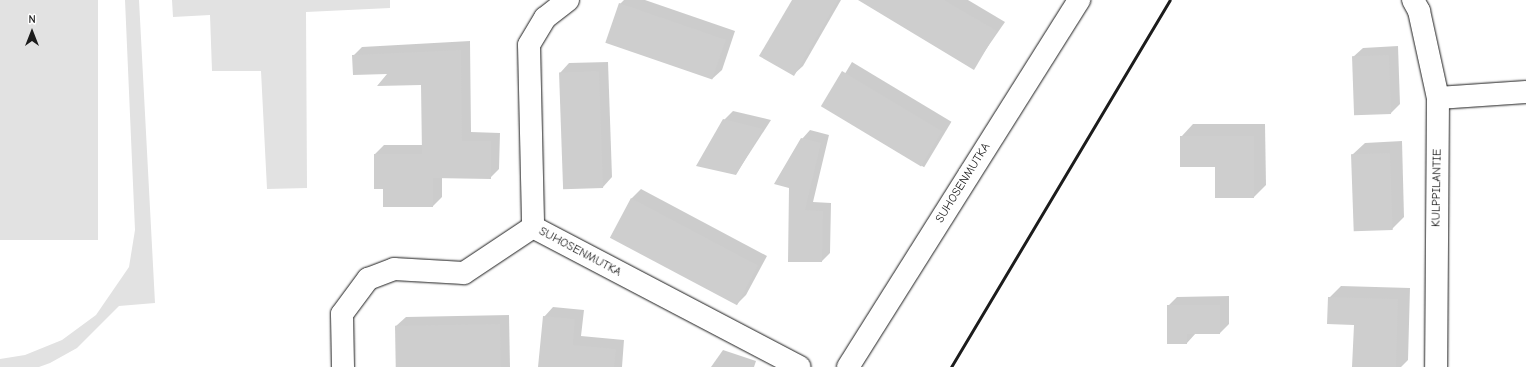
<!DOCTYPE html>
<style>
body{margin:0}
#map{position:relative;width:1526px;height:367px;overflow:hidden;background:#fff;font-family:"Comic Neue",sans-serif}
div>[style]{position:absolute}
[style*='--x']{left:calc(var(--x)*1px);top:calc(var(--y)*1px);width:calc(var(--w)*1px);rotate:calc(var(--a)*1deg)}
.green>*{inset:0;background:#e2e2e2;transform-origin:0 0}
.shadow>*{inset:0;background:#0003;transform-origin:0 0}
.building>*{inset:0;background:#cecece;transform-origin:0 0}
.roads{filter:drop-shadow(0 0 1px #1c1c1c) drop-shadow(0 0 1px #1c1c1c)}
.street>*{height:22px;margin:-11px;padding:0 11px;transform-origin:11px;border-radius:11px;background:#fff}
.rail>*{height:3px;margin:-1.5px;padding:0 1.5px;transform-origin:1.5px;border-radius:1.5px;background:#1c1c1c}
span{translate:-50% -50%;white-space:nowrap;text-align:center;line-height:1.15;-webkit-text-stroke:4px #fff;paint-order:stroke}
.street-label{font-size:12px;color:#1c1c1c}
.north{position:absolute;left:12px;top:12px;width:40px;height:40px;-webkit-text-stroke:3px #fff;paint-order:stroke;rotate:0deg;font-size:11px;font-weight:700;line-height:16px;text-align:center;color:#1c1c1c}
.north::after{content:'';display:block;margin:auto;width:14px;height:18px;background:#1c1c1c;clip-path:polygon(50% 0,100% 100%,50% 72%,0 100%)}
</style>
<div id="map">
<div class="green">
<div style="left:0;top:0;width:98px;height:240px"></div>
<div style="clip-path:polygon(125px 0,139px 0,155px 303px,119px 306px,77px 348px,50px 363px,39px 367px,0 367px,0 359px,25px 355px,62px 340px,96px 315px,129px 267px,135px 230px)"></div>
<div style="clip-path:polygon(172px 0,390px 0,390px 8px,306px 12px,307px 188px,267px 189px,261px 71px,212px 71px,210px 15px,173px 17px)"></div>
</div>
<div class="shadow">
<div style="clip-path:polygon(624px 0,645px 0,735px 31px,722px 70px,712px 79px,620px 4px)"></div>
<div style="clip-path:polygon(793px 0,841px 0,803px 66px,793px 75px)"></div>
<div style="clip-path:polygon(880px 0,968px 0,1005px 22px,973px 68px)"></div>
<div style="clip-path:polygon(470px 41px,471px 132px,500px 133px,499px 169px,490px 178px,442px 177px,442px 197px,433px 206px,384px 188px,375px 188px,375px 154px,384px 145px,423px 145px,422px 84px,353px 56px,362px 47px)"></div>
<div style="clip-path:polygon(1398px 46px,1400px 104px,1391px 113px,1353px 57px,1363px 48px)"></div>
<div style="clip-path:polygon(608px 62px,612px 177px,603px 187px,560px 73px,569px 63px)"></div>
<div style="left:852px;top:62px;width:116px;height:53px;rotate:31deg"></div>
<div style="clip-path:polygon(733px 111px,771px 120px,736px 174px,724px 120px)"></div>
<div style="clip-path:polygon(1193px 124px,1265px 124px,1266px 185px,1254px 197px,1181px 137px)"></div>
<div style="clip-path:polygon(810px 130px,829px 135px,813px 202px,831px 203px,830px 253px,822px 261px,790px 187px,802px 139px)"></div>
<div style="clip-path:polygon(1402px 141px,1404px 217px,1392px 229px,1352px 155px,1365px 143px)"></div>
<div style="clip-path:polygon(641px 189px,767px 256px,746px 295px,737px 304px,611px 237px,632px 198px)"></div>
<div style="clip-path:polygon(1341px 286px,1410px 288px,1408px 360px,1401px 367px,1353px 367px,1355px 324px,1329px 298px)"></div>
<div style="clip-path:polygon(1229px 296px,1229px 324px,1220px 333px,1196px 333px,1187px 343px,1168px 306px,1177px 297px)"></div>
<div style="clip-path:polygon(553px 307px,584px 310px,581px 336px,624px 340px,622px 367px,539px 367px,544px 317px)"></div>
<div style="clip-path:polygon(509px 315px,510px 367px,397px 367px,396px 326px,406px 317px)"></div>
<div style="clip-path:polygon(723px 350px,756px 361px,754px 367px,711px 367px)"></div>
</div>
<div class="building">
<div style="clip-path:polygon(792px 0,838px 0,794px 76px,759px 56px)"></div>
<div style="clip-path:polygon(858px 0,944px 0,997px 31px,974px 70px)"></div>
<div style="left:619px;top:3px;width:113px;height:42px;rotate:19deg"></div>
<div style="clip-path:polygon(461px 50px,462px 141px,491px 141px,491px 179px,433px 178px,433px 207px,383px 207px,383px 189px,374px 189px,374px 154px,422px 154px,421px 85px,377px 86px,387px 74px,353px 75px,352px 55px)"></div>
<div style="left:1389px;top:55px;width:59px;height:37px;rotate:88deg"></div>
<div style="left:599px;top:71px;width:117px;height:40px;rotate:88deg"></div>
<div style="left:842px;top:71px;width:117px;height:41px;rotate:31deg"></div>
<div style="clip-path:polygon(723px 119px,763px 129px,736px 175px,696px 166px)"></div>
<div style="clip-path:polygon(1180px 136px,1254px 136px,1254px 198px,1215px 198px,1215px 167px,1180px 167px)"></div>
<div style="clip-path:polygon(801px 138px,821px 143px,805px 210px,823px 211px,822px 262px,788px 262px,789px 188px,774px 184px)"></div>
<div style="left:1390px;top:153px;width:77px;height:39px;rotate:88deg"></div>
<div style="left:631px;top:198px;width:144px;height:45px;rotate:28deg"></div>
<div style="clip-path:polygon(1328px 297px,1398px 299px,1396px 367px,1352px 367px,1354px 325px,1327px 324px)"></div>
<div style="clip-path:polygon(1167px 305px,1220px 305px,1220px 334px,1187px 334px,1187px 344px,1167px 344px)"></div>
<div style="clip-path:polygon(543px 316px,575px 319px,573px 345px,616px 349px,614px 367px,538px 367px)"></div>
<div style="left:500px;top:324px;width:43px;height:105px;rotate:89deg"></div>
</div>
<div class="roads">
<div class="street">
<div style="--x:568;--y:0;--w:29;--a:142"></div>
<div style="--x:545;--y:18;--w:31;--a:121"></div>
<div style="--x:529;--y:45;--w:182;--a:88.7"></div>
<div style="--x:533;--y:227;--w:301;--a:27.7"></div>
<div style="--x:1413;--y:0;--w:13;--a:61"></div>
<div style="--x:1419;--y:11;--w:89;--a:77.7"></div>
<div style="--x:1438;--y:98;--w:269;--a:90.4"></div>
<div style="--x:1438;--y:98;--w:88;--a:-3.9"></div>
<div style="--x:343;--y:367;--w:53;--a:-91.1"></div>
<div style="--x:342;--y:314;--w:44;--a:-53.4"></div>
<div style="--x:368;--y:279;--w:28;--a:-21"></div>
<div style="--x:394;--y:269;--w:70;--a:3.3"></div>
<div style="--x:464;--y:273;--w:83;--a:-33.7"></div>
<div style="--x:848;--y:367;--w:434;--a:-57.8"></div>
</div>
</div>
<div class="rail">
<div style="--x:951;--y:367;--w:427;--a:-59.2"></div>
</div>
<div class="street-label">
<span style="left:963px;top:183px;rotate:-58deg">SUHOSENMUTKA</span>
<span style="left:1437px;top:188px;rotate:-89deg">KULPPILANTIE</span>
<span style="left:580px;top:252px;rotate:28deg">SUHOSENMUTKA</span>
</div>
<div class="north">N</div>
</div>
